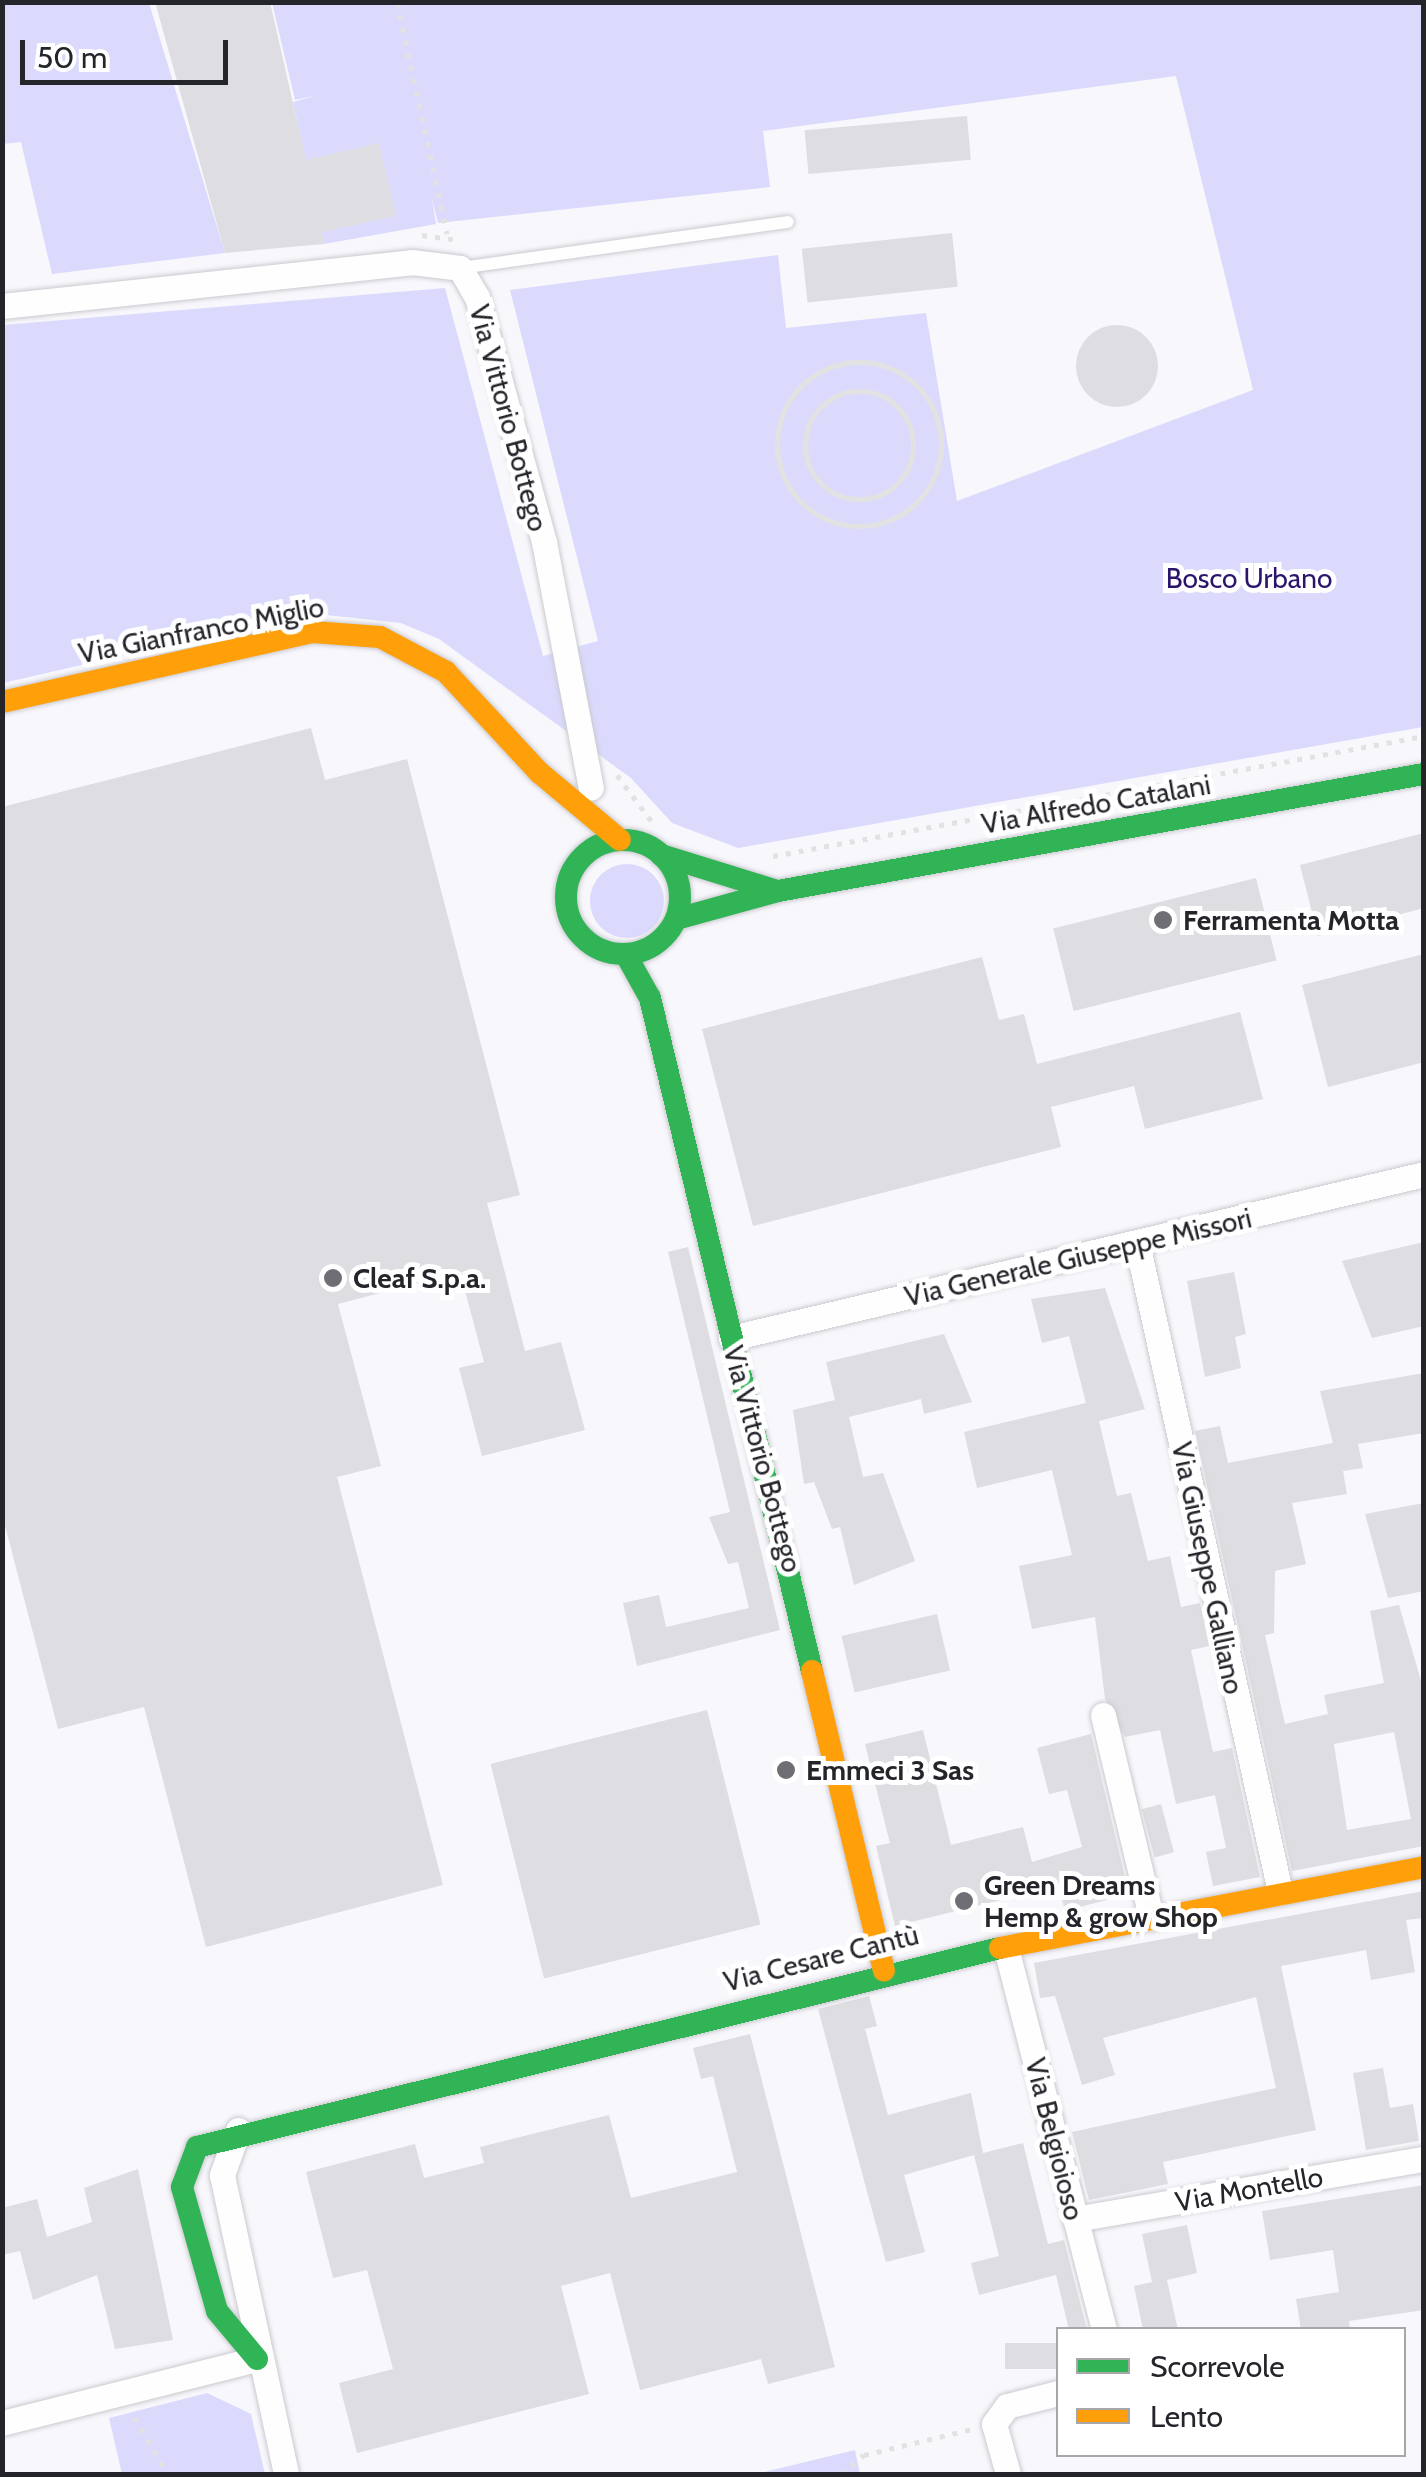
<!DOCTYPE html>
<meta charset="utf-8">
<style>
body{margin:0}
#map{position:relative;width:1426px;height:2477px;overflow:hidden;background:#f7f7fc;font-family:Cabin,sans-serif}
div>[style]{position:absolute}
[style*='--x']{left:calc(var(--x)*1px);top:calc(var(--y)*1px);width:calc(var(--w)*1px);rotate:calc(var(--a)*1deg)}
.green>*{inset:0;background:#dbdafd}
.round{border-radius:50%}
.building>*{inset:0;background:#dddde2;transform-origin:0 0}
.path>*{height:5px;margin-top:-2.5px;transform-origin:0;background:repeating-linear-gradient(90deg,#e2e2e3 0 5px,transparent 0 13px)}
.path>.ring{margin:-2.5px;padding:0;box-sizing:content-box;background:none;border:5px solid #e2e2e3;border-radius:50%}
.roads{filter:drop-shadow(0 0 2px #cacacf) drop-shadow(0 0 2px #cacacf)}
.lane>*{height:12px;margin:-6px;padding:0 6px;transform-origin:6px;border-radius:6px;background:#fefeff}
.street>*{height:25px;margin:-12.5px;padding:0 12.5px;transform-origin:12.5px;border-radius:12.5px;background:#fefeff}
.fast>*{height:22px;margin:-11px;padding:0 11px;transform-origin:11px;border-radius:11px;background:#30b455}
.fast>.ring{margin:-11px;padding:0;box-sizing:content-box;background:none;border:22px solid #30b455;border-radius:50%}
.slow>*{height:22px;margin:-11px;padding:0 11px;transform-origin:11px;border-radius:11px;background:#ff9f0a}
.dots>*{width:28px;height:28px;translate:-50% -50%;box-sizing:border-box;border:5px solid #fff;border-radius:50%}
span{translate:-50% -50%;white-space:nowrap;text-align:center;line-height:1.15;-webkit-text-stroke:10px #fff;paint-order:stroke}
.street-label{font-size:28px;color:#24242b}
.park-label{font-size:28px;color:#2b156c}
.poi-label{font-size:28px;color:#24242b;font-weight:700}
.left{translate:0 -50%;text-align:left}
.frame{position:absolute;inset:0;border:5px solid #24242b;pointer-events:none}
.legend{position:absolute;left:1056px;top:2327px;width:350px;height:130px;box-sizing:border-box;background:#fff;border:2px solid #a7a7aa;margin:0;padding:12px 18px;list-style:none;font-size:30px;color:#24242b}
.legend li{display:flex;align-items:center;gap:20px;height:50px}
.legend b{width:50px;border:2px solid #a7a7aa}
.scale{position:absolute;left:20px;top:40px;width:208px;height:45px;box-sizing:border-box;border:5px solid #24242b;border-top:0;padding-left:12px;font-size:30px;line-height:35px;white-space:nowrap;color:#24242b;-webkit-text-stroke:8px #fff;paint-order:stroke}
</style>
<div id="map">
<div class="green">
<div style="clip-path:polygon(2px 3px,149px 3px,225px 253px,52px 274px,21px 142px,3px 144px)"></div>
<div style="clip-path:polygon(272px 3px,1423px 3px,1423px 727px,738px 848px,672px 823px,631px 778px,439px 639px,401px 623px,308px 613px,3px 683px,3px 325px,445px 288px,543px 656px,598px 641px,510px 290px,778px 255px,786px 328px,926px 313px,957px 501px,1253px 390px,1176px 76px,763px 131px,770px 187px,438px 223px,432px 199px,436px 224px,324px 244px,293px 102px,318px 95px,295px 100px)"></div>
<div class="round" style="left:590px;top:864px;width:74px;height:74px"></div>
<div style="clip-path:polygon(207px 2393px,251px 2414px,265px 2474px,122px 2474px,109px 2418px)"></div>
<div style="clip-path:polygon(855px 2450px,860px 2474px,756px 2474px)"></div>
</div>
<div class="building">
<div style="clip-path:polygon(155px 2px,270px 2px,306px 160px,379px 143px,396px 216px,322px 232px,324px 244px,225px 253px)"></div>
<div style="left:967px;top:116px;width:44px;height:163px;rotate:85deg"></div>
<div style="left:952px;top:233px;width:54px;height:151px;rotate:84deg"></div>
<div class="round" style="left:1076px;top:325px;width:82px;height:82px"></div>
<div style="clip-path:polygon(311px 728px,325px 780px,407px 759px,520px 1195px,487px 1203px,525px 1351px,561px 1342px,585px 1430px,482px 1456px,459px 1368px,484px 1362px,460px 1272px,338px 1304px,381px 1466px,337px 1477px,443px 1885px,206px 1947px,144px 1707px,58px 1729px,2px 1514px,2px 807px)"></div>
<div style="clip-path:polygon(1424px 833px,1424px 908px,1318px 936px,1300px 865px)"></div>
<div style="left:1256px;top:878px;width:85px;height:209px;rotate:76deg"></div>
<div style="clip-path:polygon(1424px 954px,1424px 1062px,1328px 1087px,1302px 985px)"></div>
<div style="clip-path:polygon(982px 957px,999px 1020px,1024px 1014px,1037px 1064px,1240px 1012px,1263px 1099px,1145px 1129px,1134px 1086px,1051px 1107px,1061px 1147px,753px 1226px,702px 1029px)"></div>
<div style="clip-path:polygon(1424px 1242px,1424px 1326px,1372px 1338px,1342px 1261px)"></div>
<div style="clip-path:polygon(688px 1247px,780px 1630px,637px 1666px,623px 1603px,659px 1595px,666px 1627px,749px 1608px,738px 1562px,728px 1564px,709px 1517px,730px 1512px,668px 1252px)"></div>
<div style="clip-path:polygon(1234px 1272px,1246px 1334px,1235px 1337px,1241px 1368px,1205px 1377px,1187px 1281px)"></div>
<div style="clip-path:polygon(1105px 1288px,1145px 1409px,1099px 1421px,1117px 1496px,1131px 1493px,1148px 1561px,1170px 1556px,1181px 1607px,1200px 1603px,1209px 1646px,1191px 1650px,1213px 1752px,1232px 1748px,1260px 1877px,1213px 1886px,1206px 1852px,1226px 1848px,1215px 1795px,1176px 1804px,1160px 1730px,1125px 1737px,1105px 1699px,1095px 1617px,1032px 1629px,1019px 1566px,1072px 1555px,1052px 1470px,977px 1488px,964px 1432px,1086px 1403px,1069px 1336px,1042px 1343px,1031px 1299px)"></div>
<div style="clip-path:polygon(944px 1334px,972px 1402px,924px 1414px,921px 1399px,849px 1417px,863px 1477px,883px 1473px,915px 1561px,854px 1585px,840px 1527px,832px 1529px,814px 1482px,804px 1484px,793px 1410px,835px 1400px,826px 1362px)"></div>
<div style="clip-path:polygon(evenodd,1424px 1373px,1424px 1433px,1358px 1444px,1363px 1468px,1343px 1471px,1347px 1494px,1292px 1503px,1306px 1564px,1275px 1571px,1274px 1633px,1265px 1635px,1285px 1724px,1328px 1714px,1324px 1695px,1384px 1683px,1370px 1611px,1399px 1605px,1424px 1691px,1424px 1846px,1292px 1871px,1195px 1431px,1220px 1426px,1228px 1463px,1333px 1443px,1320px 1391px,1424px 1373px,1394px 1732px,1411px 1819px,1347px 1830px,1334px 1744px,1394px 1732px)"></div>
<div style="clip-path:polygon(1424px 1503px,1424px 1591px,1388px 1598px,1365px 1514px)"></div>
<div style="left:937px;top:1614px;width:58px;height:98px;rotate:77deg"></div>
<div style="left:707px;top:1710px;width:221px;height:223px;rotate:76deg"></div>
<div style="clip-path:polygon(923px 1730px,951px 1845px,1023px 1827px,1032px 1862px,1082px 1847px,1067px 1790px,1049px 1794px,1037px 1748px,1091px 1734px,1129px 1894px,1065px 1911px,1058px 1886px,895px 1926px,876px 1846px,890px 1843px,865px 1744px)"></div>
<div style="left:1161px;top:1804px;width:50px;height:20px;rotate:75deg"></div>
<div style="clip-path:polygon(1424px 1891px,1424px 1918px,1406px 1920px,1415px 1972px,1371px 1980px,1366px 1950px,1281px 1966px,1316px 2130px,1163px 2162px,1168px 2184px,1089px 2200px,1072px 2132px,1276px 2088px,1256px 1997px,1103px 2038px,1115px 2075px,1082px 2085px,1055px 1996px,1040px 1998px,1034px 1963px)"></div>
<div style="clip-path:polygon(869px 1996px,877px 2026px,865px 2029px,888px 2115px,971px 2093px,983px 2153px,1023px 2143px,1048px 2244px,1064px 2240px,1087px 2330px,1069px 2330px,1056px 2275px,979px 2295px,971px 2263px,999px 2256px,974px 2155px,904px 2175px,925px 2252px,886px 2262px,818px 2009px)"></div>
<div style="clip-path:polygon(750px 2034px,835px 2367px,768px 2384px,761px 2359px,640px 2390px,610px 2273px,561px 2286px,589px 2394px,357px 2453px,339px 2383px,393px 2369px,367px 2270px,333px 2278px,306px 2172px,415px 2144px,424px 2178px,484px 2163px,480px 2147px,609px 2115px,631px 2198px,737px 2172px,713px 2076px,701px 2079px,693px 2048px)"></div>
<div style="clip-path:polygon(1383px 2068px,1390px 2108px,1413px 2104px,1419px 2141px,1366px 2150px,1353px 2073px)"></div>
<div style="clip-path:polygon(138px 2169px,173px 2340px,115px 2349px,97px 2275px,33px 2300px,20px 2251px,2px 2255px,2px 2208px,37px 2199px,47px 2237px,92px 2222px,84px 2188px)"></div>
<div style="clip-path:polygon(1424px 2185px,1424px 2310px,1349px 2321px,1350px 2330px,1301px 2330px,1296px 2299px,1339px 2292px,1333px 2250px,1270px 2260px,1262px 2211px)"></div>
<div style="clip-path:polygon(1187px 2225px,1197px 2273px,1167px 2280px,1178px 2330px,1143px 2330px,1134px 2286px,1152px 2282px,1142px 2234px)"></div>
<div style="left:1058px;top:2343px;width:26px;height:53px;rotate:90deg"></div>
</div>
<div class="path">
<div style="--x:397;--y:2;--w:237;--a:77.8"></div>
<div style="--x:422;--y:235;--w:36;--a:8"></div>
<div class="ring" style="left:777px;top:362px;width:159px;height:159px"></div>
<div class="ring" style="left:805px;top:391px;width:103px;height:103px"></div>
<div style="--x:617;--y:775;--w:64;--a:53.3"></div>
<div style="--x:773;--y:856;--w:662;--a:-10.44"></div>
<div style="--x:134;--y:2417;--w:66;--a:59.2"></div>
<div style="--x:841;--y:2474;--w:30;--a:-40"></div>
<div style="--x:864;--y:2455;--w:111;--a:-13.5"></div>
</div>
<div class="roads">
<div class="lane">
<div style="--x:460;--y:268;--w:331;--a:-8"></div>
</div>
<div class="street">
<div style="--x:2;--y:306;--w:412;--a:-6.1"></div>
<div style="--x:412;--y:262;--w:48;--a:7.1"></div>
<div style="--x:460;--y:268;--w:34;--a:60"></div>
<div style="--x:477;--y:297;--w:254;--a:74.7"></div>
<div style="--x:544;--y:542;--w:250;--a:79.2"></div>
<div style="--x:1137;--y:1243;--w:665;--a:77.57"></div>
<div style="--x:731;--y:1338;--w:712;--a:-13.31"></div>
<div style="--x:1103;--y:1715;--w:208;--a:76.6"></div>
<div style="--x:1006;--y:1948;--w:394;--a:75.6"></div>
<div style="--x:238;--y:2130;--w:48;--a:109.6"></div>
<div style="--x:222;--y:2175;--w:306;--a:77.9"></div>
<div style="--x:1075;--y:2219;--w:354;--a:-9.8"></div>
<div style="--x:2;--y:2423;--w:263;--a:-14.1"></div>
<div style="--x:1008;--y:2474;--w:52;--a:-105.6"></div>
<div style="--x:994;--y:2424;--w:22;--a:-54"></div>
<div style="--x:1007;--y:2406;--w:53;--a:-14.3"></div>
</div>
<div class="fast">
<div class="ring" style="left:566px;top:840px;width:92px;height:92px"></div>
<div style="--x:661;--y:855;--w:121;--a:17.2"></div>
<div style="--x:680;--y:918;--w:102;--a:-15.4"></div>
<div style="--x:778;--y:891;--w:657;--a:-10.27"></div>
<div style="--x:626;--y:955;--w:49;--a:60.8"></div>
<div style="--x:650;--y:998;--w:692;--a:76.47"></div>
<div style="--x:257;--y:2359;--w:62;--a:-129.8"></div>
<div style="--x:217;--y:2311;--w:129;--a:-105.8"></div>
<div style="--x:182;--y:2187;--w:43;--a:-69.4"></div>
<div style="--x:197;--y:2147;--w:827;--a:-13.92"></div>
</div>
<div class="slow">
<div style="--x:2;--y:702;--w:318;--a:-12.7"></div>
<div style="--x:312;--y:632;--w:68;--a:4.2"></div>
<div style="--x:380;--y:637;--w:75;--a:27.9"></div>
<div style="--x:446;--y:672;--w:138;--a:47.1"></div>
<div style="--x:540;--y:773;--w:104;--a:39.9"></div>
<div style="--x:812;--y:1671;--w:308;--a:76.5"></div>
<div style="--x:1000;--y:1948;--w:432;--a:-10.8"></div>
</div>
</div>
<div class="dots">
<div style="left:1163px;top:920px;background:#6e6e74"></div>
<div style="left:333px;top:1278px;background:#6e6e74"></div>
<div style="left:786px;top:1770px;background:#6e6e74"></div>
<div style="left:964px;top:1901px;background:#6e6e74"></div>
</div>
<div class="street-label">
<span style="left:509px;top:418px;rotate:75deg">Via Vittorio Bottego</span>
<span style="left:201px;top:630px;rotate:-11deg">Via Gianfranco Miglio</span>
<span style="left:1096px;top:804px;rotate:-10deg">Via Alfredo Catalani</span>
<span style="left:1078px;top:1257px;rotate:-13deg">Via Generale Giuseppe Missori</span>
<span style="left:763px;top:1459px;rotate:75deg">Via Vittorio Bottego</span>
<span style="left:1208px;top:1568px;rotate:78deg">Via Giuseppe Galliano</span>
<span style="left:821px;top:1958px;rotate:-14deg">Via Cesare Cantù</span>
<span style="left:1055px;top:2139px;rotate:76deg">Via Belgioioso</span>
<span style="left:1249px;top:2189px;rotate:-10deg">Via Montello</span>
</div>
<div class="park-label">
<span style="left:1249px;top:578px">Bosco Urbano</span>
</div>
<div class="poi-label">
<span class="left" style="left:1183px;top:920px">Ferramenta Motta</span>
<span class="left" style="left:353px;top:1278px">Cleaf S.p.a.</span>
<span class="left" style="left:806px;top:1770px">Emmeci 3 Sas</span>
<span class="left" style="left:984px;top:1901px">Green Dreams<br>Hemp &amp; grow Shop</span>
</div>
<div class="frame"></div>
<ul class="legend">
<li><b style="height:12px;background:#30b455"></b>Scorrevole</li>
<li><b style="height:12px;background:#ff9f0a"></b>Lento</li>
</ul>
<div class="scale">50 m</div>
</div>
